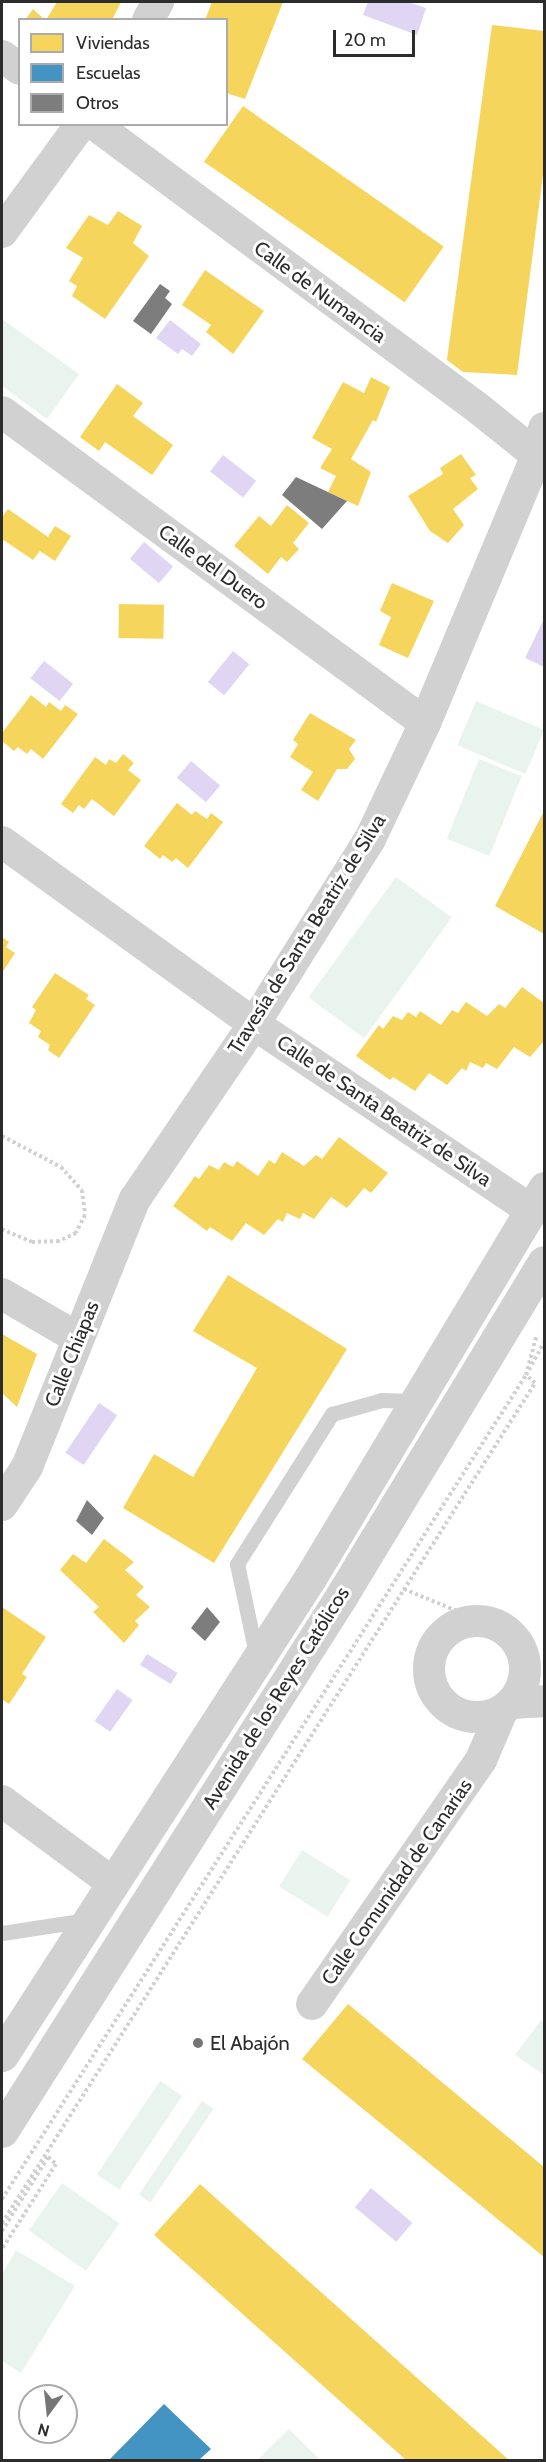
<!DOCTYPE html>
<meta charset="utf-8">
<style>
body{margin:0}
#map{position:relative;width:546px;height:2462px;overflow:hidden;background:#fff;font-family:Cabin,sans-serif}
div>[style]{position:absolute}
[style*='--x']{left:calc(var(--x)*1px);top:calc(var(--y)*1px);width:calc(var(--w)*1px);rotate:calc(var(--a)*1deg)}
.green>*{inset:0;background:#eaf4ee;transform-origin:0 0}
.water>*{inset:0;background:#e0d5f2;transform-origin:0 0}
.homes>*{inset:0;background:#f6d55c;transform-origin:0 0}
.schools>*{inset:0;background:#4393c3}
.building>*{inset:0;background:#7d7d7d}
.path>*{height:4px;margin-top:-2px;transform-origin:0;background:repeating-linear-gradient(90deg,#d1d1d1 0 3px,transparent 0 6px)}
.service>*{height:15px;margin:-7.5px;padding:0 7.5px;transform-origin:7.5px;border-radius:7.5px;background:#d1d1d1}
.minor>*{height:32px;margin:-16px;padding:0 16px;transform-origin:16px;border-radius:16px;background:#d1d1d1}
.minor>.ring{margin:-16px;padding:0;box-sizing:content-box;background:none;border:32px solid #d1d1d1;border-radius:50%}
.tertiary>*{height:33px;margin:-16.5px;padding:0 16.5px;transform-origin:16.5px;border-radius:16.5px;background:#d1d1d1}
.dots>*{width:16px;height:16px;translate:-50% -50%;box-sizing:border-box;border:3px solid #fff;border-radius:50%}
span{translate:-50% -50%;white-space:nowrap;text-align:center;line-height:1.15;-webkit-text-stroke:6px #fff;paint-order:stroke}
.street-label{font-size:20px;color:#2c2c2c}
.poi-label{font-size:20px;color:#2c2c2c}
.left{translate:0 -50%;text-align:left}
.frame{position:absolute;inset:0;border:3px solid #2c2c2c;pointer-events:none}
.legend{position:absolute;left:18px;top:18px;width:210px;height:108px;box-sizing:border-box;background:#fff;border:2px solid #ababab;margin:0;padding:8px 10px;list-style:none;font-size:18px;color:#2c2c2c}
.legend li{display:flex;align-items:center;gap:12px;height:30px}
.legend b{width:30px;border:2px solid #ababab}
.north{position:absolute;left:18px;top:2384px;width:60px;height:60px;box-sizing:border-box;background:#fff;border:2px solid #ababab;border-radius:50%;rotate:195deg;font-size:16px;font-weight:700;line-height:24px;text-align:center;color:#2c2c2c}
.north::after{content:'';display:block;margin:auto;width:21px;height:27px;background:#767676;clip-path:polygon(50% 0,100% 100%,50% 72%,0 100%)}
.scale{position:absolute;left:333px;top:30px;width:82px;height:27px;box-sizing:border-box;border:3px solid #2c2c2c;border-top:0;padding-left:8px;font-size:18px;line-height:21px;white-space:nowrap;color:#2c2c2c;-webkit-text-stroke:4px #fff;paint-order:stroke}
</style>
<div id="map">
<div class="green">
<div style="clip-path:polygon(2px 319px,79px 374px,47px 419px,2px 386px)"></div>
<div style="left:476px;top:701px;width:74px;height:48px;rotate:23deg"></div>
<div style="left:479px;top:759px;width:46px;height:86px;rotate:22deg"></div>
<div style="left:396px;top:877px;width:69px;height:149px;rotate:36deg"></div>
<div style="left:302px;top:1850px;width:57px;height:43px;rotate:32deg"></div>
<div style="clip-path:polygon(541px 2020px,544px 2023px,544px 2075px,515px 2055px)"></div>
<div style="left:160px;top:2081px;width:27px;height:113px;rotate:34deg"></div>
<div style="left:202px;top:2101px;width:14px;height:113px;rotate:34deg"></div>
<div style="left:62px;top:2183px;width:70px;height:58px;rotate:35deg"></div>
<div style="clip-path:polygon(16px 2250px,75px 2286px,21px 2373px,2px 2361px,2px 2274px)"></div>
<div style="clip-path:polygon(289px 2429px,320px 2460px,257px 2460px)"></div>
</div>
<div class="water">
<div style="clip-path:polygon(368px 2px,408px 2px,426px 8px,417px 35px,363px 15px)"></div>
<div style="clip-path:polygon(170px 320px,201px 344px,192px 356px,182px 349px,178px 354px,156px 338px)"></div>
<div style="left:223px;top:455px;width:42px;height:21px;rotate:38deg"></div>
<div style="left:144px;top:542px;width:38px;height:22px;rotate:40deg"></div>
<div style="clip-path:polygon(544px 619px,544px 667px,525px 658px)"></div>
<div style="left:233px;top:651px;width:21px;height:40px;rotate:39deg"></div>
<div style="left:44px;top:661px;width:37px;height:22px;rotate:38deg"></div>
<div style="left:191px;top:761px;width:38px;height:22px;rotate:40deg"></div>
<div style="left:99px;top:1403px;width:22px;height:60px;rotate:34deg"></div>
<div style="left:147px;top:1654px;width:36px;height:13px;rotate:32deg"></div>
<div style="left:117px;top:1689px;width:19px;height:39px;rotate:35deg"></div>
<div style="left:371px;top:2188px;width:54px;height:25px;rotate:40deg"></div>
</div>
<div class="homes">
<div style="clip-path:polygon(57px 2px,121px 2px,112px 20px,46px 20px)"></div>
<div style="clip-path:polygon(212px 2px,283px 2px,245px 99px,226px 93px,226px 20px,205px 20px)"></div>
<div style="clip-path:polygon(33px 9px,45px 20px,25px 20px)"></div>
<div style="clip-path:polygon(492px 25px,544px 31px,544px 167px,517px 375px,463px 372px,447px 360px)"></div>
<div style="left:243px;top:106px;width:245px;height:68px;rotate:35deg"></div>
<div style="clip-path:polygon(118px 211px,142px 226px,133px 243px,149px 256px,105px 319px,72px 296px,77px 286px,69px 281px,83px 258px,66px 248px,89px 215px,108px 225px)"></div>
<div style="clip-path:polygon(205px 270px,264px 311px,233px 354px,206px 332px,211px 325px,182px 305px)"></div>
<div style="clip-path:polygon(371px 377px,390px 387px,376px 422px,373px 420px,351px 459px,371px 472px,358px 506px,328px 492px,336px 476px,320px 468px,332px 449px,312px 438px,343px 382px,364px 393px)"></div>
<div style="clip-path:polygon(117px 384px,143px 403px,133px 416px,173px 445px,152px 475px,105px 442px,99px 451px,80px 437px)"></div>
<div style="clip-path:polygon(461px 454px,476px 475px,470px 478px,478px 489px,453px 509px,464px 525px,448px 543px,430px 531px,408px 496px,443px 474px,440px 468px)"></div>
<div style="clip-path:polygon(287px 505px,309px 523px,293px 543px,299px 549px,287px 562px,281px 557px,268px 574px,234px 546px,259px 516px,271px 526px)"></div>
<div style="clip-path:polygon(8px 509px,48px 537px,55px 526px,71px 536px,55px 561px,40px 551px,33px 560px,2px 539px,2px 517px)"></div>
<div style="clip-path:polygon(392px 583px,434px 601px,408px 658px,379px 645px,391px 617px,380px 611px)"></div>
<div style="left:119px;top:604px;width:45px;height:34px;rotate:1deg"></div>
<div style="clip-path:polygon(31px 695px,46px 707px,49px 702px,61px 711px,65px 705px,78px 714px,43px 759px,31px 749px,27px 754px,18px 747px,14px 751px,2px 741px,2px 733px)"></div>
<div style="clip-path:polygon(310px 713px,356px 740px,349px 749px,355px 759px,347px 769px,337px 769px,318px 801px,301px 790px,313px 772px,290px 757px,298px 744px,293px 740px)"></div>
<div style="clip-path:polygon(123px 754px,134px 763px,128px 770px,141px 780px,114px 816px,92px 799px,84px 809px,79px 805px,73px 813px,61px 804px,95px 757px,106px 765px,109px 759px,116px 763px)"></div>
<div style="clip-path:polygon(177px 803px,192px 815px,195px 811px,207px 819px,211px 813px,223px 822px,188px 868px,176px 858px,172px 862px,163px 855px,160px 859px,144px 846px)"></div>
<div style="clip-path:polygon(544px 811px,544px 934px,495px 906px)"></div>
<div style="clip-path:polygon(2px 937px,9px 942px,6px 947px,15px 953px,2px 973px)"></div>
<div style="clip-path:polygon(55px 973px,89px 995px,86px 999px,95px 1005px,59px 1058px,48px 1050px,50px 1045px,38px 1037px,41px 1031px,29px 1023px,36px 1010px,32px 1007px)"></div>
<div style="clip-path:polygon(522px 987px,544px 1003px,544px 1041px,530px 1057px,514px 1047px,497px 1069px,486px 1063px,483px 1068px,470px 1062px,466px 1071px,462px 1068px,447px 1085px,429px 1073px,415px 1091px,393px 1077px,390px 1080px,356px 1056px,379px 1025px,383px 1029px,393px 1016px,402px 1020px,408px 1012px,416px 1017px,420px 1011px,441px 1025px,452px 1010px,458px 1013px,466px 1002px,487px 1016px,499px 1004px,505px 1008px)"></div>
<div style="clip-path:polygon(339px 1137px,388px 1173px,371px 1193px,364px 1188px,347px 1208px,331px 1197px,314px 1219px,303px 1213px,300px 1219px,287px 1213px,283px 1222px,278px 1219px,264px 1235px,246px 1223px,232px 1241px,210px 1227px,207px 1231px,173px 1206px,195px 1176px,199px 1179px,209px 1165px,219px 1170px,224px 1162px,233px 1167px,237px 1161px,258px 1176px,269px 1160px,275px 1164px,282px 1152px,304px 1166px,316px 1155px,322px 1159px)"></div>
<div style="clip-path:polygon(228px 1275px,347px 1349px,214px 1563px,123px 1508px,154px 1454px,193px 1477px,257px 1368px,193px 1331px)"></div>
<div style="clip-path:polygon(2px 1334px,37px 1354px,17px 1407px,2px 1393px)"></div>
<div style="clip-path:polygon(104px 1539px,134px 1562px,125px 1570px,144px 1587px,136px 1595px,150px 1607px,135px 1621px,139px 1625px,124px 1643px,93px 1612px,99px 1607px,60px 1570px,73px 1554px,86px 1563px)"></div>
<div style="clip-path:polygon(2px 1607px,46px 1637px,22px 1674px,27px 1677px,9px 1704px,3px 1700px,2px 1703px)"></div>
<div style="clip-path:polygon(348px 2004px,544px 2167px,544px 2257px,302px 2059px)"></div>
<div style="clip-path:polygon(200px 2184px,509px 2460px,406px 2460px,154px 2235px)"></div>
</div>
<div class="schools">
<div style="clip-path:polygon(164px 2404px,211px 2449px,199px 2460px,109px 2460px)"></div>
</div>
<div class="building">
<div style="clip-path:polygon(160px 284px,170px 291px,165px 298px,172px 304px,151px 334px,133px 321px)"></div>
<div style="clip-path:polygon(296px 477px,347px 501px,322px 529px,282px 495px)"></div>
<div style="clip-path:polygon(87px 1500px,104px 1518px,92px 1535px,76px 1521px)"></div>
<div style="clip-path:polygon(207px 1607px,220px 1622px,205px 1641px,191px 1628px)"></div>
</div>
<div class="path">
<div style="--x:2;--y:1136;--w:67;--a:27.7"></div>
<div style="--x:61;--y:1167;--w:31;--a:48"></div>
<div style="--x:82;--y:1190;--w:25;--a:83"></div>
<div style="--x:85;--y:1215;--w:20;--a:117"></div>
<div style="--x:76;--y:1233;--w:19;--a:155"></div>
<div style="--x:59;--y:1241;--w:27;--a:178"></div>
<div style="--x:32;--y:1242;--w:33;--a:-157"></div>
<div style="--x:404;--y:1589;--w:83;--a:22.6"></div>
<div style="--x:2;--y:2199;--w:976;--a:-57.55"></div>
<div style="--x:526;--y:1375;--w:39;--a:-75"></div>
<div style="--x:2;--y:2223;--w:995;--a:-57.6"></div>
<div style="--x:535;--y:1383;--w:12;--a:-138"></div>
<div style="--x:526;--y:1375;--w:37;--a:-61"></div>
<div style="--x:2;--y:2231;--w:87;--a:-58.1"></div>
<div style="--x:48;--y:2157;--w:11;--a:41"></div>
<div style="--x:56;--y:2164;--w:101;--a:122.4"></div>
</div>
<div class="service">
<div style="--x:256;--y:1654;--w:92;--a:-101.9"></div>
<div style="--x:237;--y:1564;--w:178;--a:-57.7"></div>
<div style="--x:332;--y:1414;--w:52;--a:-15.6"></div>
<div style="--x:382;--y:1400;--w:35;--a:2"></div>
<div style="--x:2;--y:1933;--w:86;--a:-8.7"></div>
</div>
<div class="minor">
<div style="--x:148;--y:20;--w:21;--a:-61"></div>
<div style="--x:2;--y:56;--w:22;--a:36"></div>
<div style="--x:94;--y:124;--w:479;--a:36.5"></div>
<div style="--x:479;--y:409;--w:83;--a:38.7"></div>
<div style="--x:2;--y:232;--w:134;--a:-53.8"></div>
<div style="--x:2;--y:412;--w:525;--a:36.32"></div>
<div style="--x:2;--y:842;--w:311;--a:35.8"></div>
<div style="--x:254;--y:1024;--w:335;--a:33.9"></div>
<div style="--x:2;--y:1294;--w:88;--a:30.1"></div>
<div style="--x:2;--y:1505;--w:45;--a:-56.7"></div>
<div style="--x:27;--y:1467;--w:289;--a:-68.1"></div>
<div style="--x:135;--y:1199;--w:212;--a:-55.8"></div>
<div style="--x:254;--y:1024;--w:218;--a:-57.9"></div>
<div style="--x:370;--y:839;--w:128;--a:-64.6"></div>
<div style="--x:425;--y:723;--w:290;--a:-67.3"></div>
<div style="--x:537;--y:455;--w:28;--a:-75"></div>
<div class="ring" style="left:429px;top:1621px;width:64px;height:64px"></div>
<div style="--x:511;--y:1703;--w:33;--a:-3"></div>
<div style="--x:2;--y:1801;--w:138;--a:36.5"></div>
<div style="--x:312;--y:2004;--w:297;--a:-55.3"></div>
<div style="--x:481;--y:1760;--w:53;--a:-66.8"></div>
</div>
<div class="tertiary">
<div style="--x:2;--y:2055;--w:568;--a:-57.15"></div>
<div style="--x:310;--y:1578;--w:455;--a:-59"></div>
<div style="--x:2;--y:2131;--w:635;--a:-57.61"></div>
<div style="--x:342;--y:1595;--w:389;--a:-58.8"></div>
</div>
<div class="dots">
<div style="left:198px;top:2043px;background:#767676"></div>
</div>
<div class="street-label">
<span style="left:320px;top:292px;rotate:36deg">Calle de Numancia</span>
<span style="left:213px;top:567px;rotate:36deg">Calle del Duero</span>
<span style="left:307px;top:934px;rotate:-58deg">Travesía de Santa Beatriz de Silva</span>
<span style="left:384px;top:1111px;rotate:34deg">Calle de Santa Beatriz de Silva</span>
<span style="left:72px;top:1354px;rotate:-68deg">Calle Chiapas</span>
<span style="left:276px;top:1698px;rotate:-58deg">Avenida de los Reyes Católicos</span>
<span style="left:397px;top:1882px;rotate:-55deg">Calle Comunidad de Canarias</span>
</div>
<div class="poi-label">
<span class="left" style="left:210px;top:2043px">El Abajón</span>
</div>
<div class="frame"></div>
<ul class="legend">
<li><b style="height:16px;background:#f6d55c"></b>Viviendas</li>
<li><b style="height:16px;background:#4393c3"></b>Escuelas</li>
<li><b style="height:16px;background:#7d7d7d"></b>Otros</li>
</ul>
<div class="north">N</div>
<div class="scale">20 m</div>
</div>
